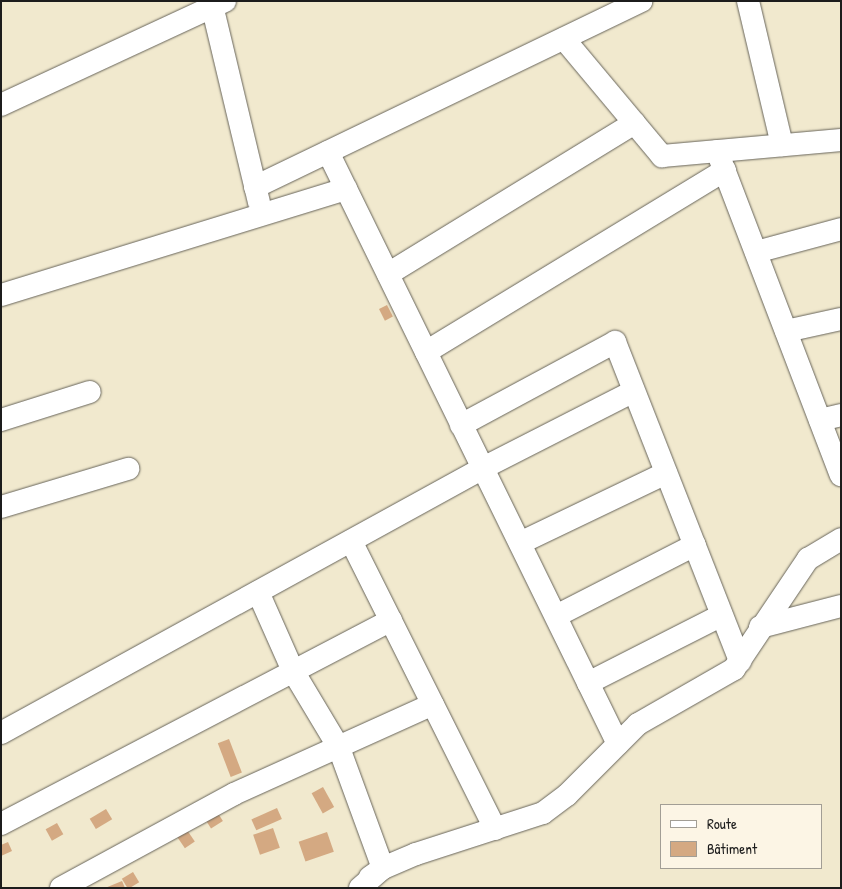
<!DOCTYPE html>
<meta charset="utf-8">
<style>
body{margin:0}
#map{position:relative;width:842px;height:889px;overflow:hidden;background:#f1e9ce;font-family:"Patrick Hand",sans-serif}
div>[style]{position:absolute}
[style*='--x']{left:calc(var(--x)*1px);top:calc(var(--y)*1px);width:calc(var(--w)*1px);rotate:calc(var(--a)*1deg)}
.building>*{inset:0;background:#d4a982;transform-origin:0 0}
.roads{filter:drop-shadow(0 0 1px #67645a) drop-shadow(0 0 1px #67645a)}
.minor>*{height:22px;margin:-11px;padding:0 11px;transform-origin:11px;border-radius:11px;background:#fff}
span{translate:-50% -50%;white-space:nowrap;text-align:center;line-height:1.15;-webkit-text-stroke:5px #fcf5e5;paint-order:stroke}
.frame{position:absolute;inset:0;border:2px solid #1c1c1c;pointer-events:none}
.legend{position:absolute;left:660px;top:804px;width:162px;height:65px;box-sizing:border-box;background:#fcf5e5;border:1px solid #a29e95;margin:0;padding:6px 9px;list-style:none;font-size:15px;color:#1c1c1c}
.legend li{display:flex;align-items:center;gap:10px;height:25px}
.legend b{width:25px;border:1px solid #a29e95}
</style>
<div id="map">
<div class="building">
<div style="left:387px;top:305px;width:13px;height:9px;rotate:63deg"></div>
<div style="left:229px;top:739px;width:36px;height:12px;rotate:69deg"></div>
<div style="left:323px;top:787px;width:23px;height:13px;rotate:61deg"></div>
<div style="left:277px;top:808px;width:12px;height:28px;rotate:66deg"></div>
<div style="left:106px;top:809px;width:12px;height:19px;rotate:59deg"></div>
<div style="left:216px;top:810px;width:13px;height:14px;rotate:58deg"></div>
<div style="left:57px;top:823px;width:13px;height:13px;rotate:61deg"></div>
<div style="left:273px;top:828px;width:21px;height:21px;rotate:71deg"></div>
<div style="left:187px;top:830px;width:14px;height:12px;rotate:56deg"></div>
<div style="left:327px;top:832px;width:21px;height:30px;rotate:71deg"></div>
<div style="clip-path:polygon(8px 842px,12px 851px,1px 856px,1px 845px)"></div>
<div style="left:133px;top:872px;width:12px;height:13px;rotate:59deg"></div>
<div style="clip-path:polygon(122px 881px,125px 888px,105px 888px)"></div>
</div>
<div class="roads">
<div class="minor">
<div style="--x:211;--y:1;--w:207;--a:76.6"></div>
<div style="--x:748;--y:1;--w:148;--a:76.7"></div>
<div style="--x:564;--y:39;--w:153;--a:50.1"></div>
<div style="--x:662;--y:156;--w:180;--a:-5.1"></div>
<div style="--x:1;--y:105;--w:247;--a:-24.9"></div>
<div style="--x:717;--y:151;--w:347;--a:69.1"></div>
<div style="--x:328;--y:152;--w:659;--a:63.9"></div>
<div style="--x:255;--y:187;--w:429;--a:-25.7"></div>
<div style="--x:756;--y:252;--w:88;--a:-15.1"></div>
<div style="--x:388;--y:274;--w:289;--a:-31.5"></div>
<div style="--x:1;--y:295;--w:361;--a:-17.1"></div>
<div style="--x:786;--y:331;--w:56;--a:-12.3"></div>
<div style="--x:426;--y:352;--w:350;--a:-31.3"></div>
<div style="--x:1;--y:420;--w:93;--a:-17.5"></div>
<div style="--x:820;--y:420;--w:22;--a:-13"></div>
<div style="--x:461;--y:425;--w:175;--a:-28.3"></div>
<div style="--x:615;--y:342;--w:343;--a:68.6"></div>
<div style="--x:1;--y:507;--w:133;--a:-16.7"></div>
<div style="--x:351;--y:541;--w:322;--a:63.4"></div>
<div style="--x:520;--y:543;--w:162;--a:-25.6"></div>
<div style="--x:258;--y:592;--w:86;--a:66.1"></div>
<div style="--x:293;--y:671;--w:90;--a:59.1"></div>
<div style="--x:339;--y:748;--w:128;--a:69.9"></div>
<div style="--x:383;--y:868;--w:16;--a:145"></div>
<div style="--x:556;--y:616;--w:156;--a:-27.1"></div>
<div style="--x:760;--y:627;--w:84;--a:-14.5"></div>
<div style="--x:588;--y:683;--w:150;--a:-26.9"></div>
<div style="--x:1;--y:733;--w:550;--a:-28.8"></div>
<div style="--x:483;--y:468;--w:169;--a:-27"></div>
<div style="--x:1;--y:824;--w:440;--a:-27.6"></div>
<div style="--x:61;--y:888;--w:197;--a:-28.5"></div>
<div style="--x:234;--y:794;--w:218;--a:-24.3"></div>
<div style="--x:360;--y:888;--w:30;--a:-41"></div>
<div style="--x:383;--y:868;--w:36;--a:-23"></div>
<div style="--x:416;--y:854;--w:133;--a:-17.9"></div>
<div style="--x:543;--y:813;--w:30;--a:-37"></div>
<div style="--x:567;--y:795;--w:100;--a:-45"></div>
<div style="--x:638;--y:724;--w:111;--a:-29.8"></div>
<div style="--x:734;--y:669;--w:133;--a:-56.1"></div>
<div style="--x:808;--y:559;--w:39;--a:-31"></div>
</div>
</div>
<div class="frame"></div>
<ul class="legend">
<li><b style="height:6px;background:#fff"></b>Route</li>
<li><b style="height:14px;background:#d4a982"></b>Bâtiment</li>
</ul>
</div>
